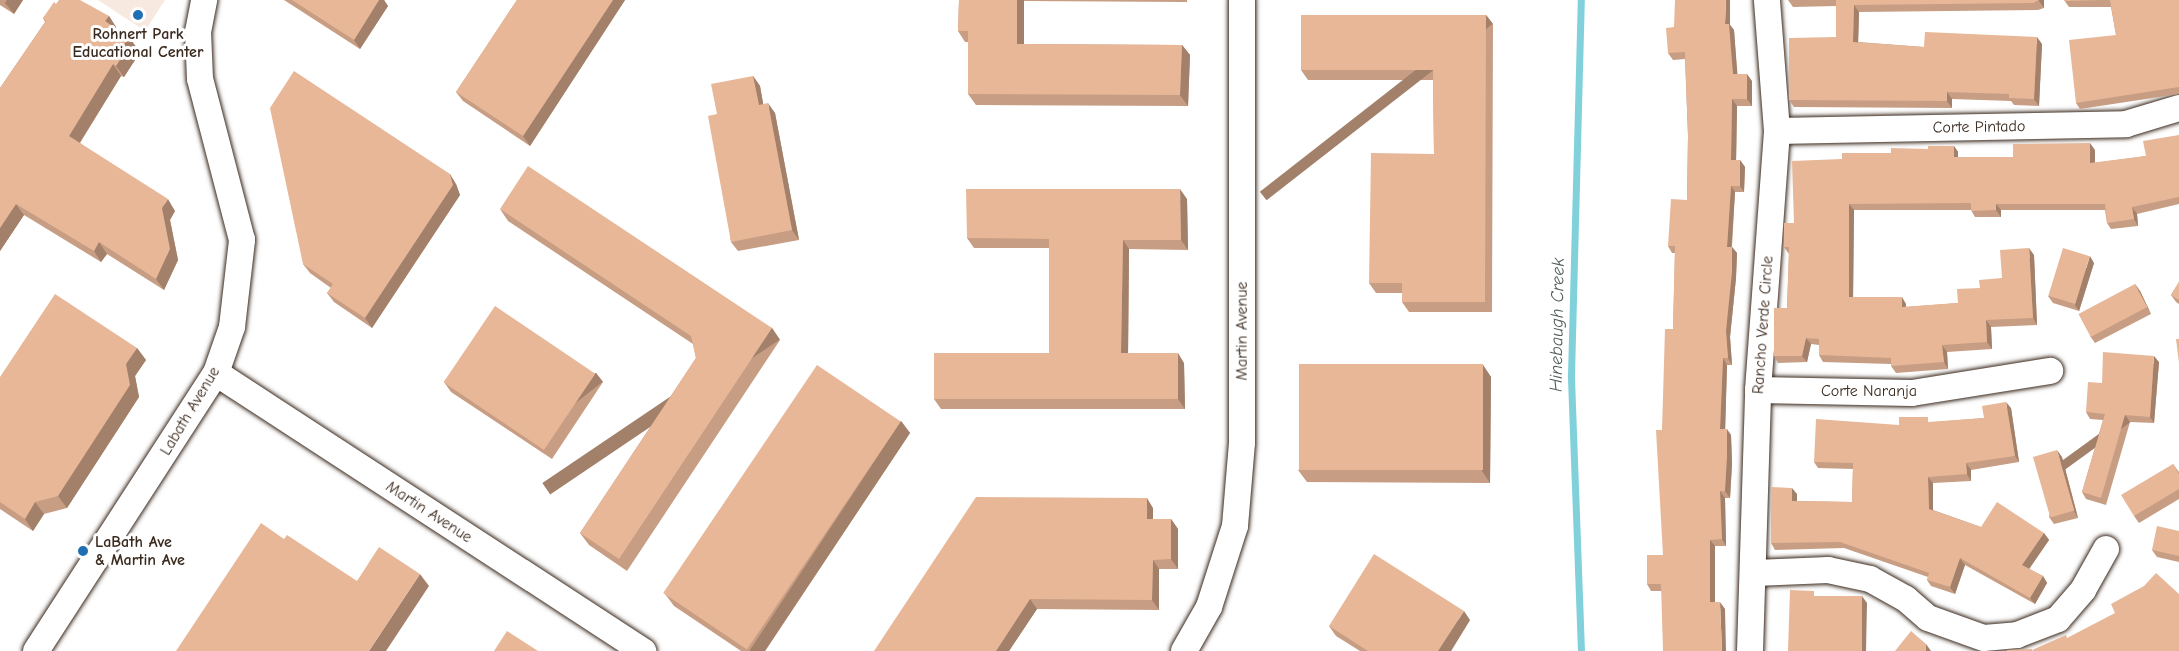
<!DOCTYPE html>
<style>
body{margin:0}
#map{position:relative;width:2179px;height:651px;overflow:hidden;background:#fff;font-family:"Comic Neue",sans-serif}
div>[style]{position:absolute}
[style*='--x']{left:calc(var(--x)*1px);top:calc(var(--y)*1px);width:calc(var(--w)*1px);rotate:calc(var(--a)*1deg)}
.built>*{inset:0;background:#f8e9e0}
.stream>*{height:7px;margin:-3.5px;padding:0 3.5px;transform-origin:3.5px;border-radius:3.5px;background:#81d1db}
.roads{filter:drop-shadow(0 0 2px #3b2a1e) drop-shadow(0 0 2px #3b2a1e)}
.minor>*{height:26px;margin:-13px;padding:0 13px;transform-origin:13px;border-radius:13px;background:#fff}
.wall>*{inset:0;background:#c79d83}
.shaded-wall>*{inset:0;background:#a2806a;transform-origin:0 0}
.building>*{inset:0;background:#e7b798;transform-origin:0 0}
.dots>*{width:16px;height:16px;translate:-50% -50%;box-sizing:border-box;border:3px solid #fff;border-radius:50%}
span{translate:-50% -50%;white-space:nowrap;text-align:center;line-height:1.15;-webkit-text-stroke:6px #fff;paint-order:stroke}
.poi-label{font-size:16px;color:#3b2a1e;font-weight:700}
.left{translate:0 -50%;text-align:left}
.street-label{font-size:16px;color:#3b2a1e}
.water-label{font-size:18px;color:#505c57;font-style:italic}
</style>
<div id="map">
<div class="built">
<div style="clip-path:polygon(98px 0,165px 0,145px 31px)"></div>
</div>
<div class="stream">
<div style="--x:1581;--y:651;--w:276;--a:-92.1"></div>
<div style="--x:1571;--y:375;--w:375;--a:-88.5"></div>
</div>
<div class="roads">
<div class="minor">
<div style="--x:1777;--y:131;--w:349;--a:-1.1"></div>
<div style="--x:2126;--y:124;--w:55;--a:-16.8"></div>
<div style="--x:216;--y:373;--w:510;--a:33.07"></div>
<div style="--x:1758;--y:390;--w:154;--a:1.1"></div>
<div style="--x:1912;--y:393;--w:140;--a:-9.1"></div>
<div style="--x:1755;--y:573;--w:73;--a:-2.4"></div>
<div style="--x:1828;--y:570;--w:43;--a:12.1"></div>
<div style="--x:1870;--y:579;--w:41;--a:29.1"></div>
<div style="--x:1906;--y:599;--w:29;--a:41"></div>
<div style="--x:1928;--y:618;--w:59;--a:19.7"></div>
<div style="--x:1984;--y:638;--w:33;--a:-5"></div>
<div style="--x:2017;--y:635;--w:44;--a:-21.3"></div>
<div style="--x:2058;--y:619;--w:38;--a:-49"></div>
<div style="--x:2083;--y:590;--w:47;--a:-60.7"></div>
<div style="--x:36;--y:651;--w:331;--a:-57.1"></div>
<div style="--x:216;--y:373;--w:49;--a:-70.8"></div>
<div style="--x:232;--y:327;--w:88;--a:-83.4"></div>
<div style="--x:242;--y:240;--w:166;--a:-104.6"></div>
<div style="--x:200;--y:79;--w:47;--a:-92.4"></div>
<div style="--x:198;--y:32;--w:33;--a:-79"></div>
<div style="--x:1184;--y:651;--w:51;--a:-60.4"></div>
<div style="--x:1209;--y:607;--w:85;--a:-72.2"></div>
<div style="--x:1235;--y:526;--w:83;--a:-85.2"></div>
<div style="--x:1242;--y:443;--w:443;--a:-90"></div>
<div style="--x:1750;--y:651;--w:261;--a:-88.2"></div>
<div style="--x:1758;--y:390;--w:260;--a:-85.8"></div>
<div style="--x:1777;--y:131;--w:131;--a:-94.4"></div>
</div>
</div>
<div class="wall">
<div style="clip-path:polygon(0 0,23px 0,14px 14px,0 5px)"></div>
<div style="clip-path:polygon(284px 0,384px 0,388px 6px,360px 49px)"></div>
<div style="clip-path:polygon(517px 0,625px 0,530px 146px,463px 101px,456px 92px)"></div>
<div style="clip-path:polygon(959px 0,1187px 0,1187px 2px,1024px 1px,1024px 44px,1182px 45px,1190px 55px,1188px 106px,976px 105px,968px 94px,968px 42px,965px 42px,958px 31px)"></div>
<div style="clip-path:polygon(1788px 0,2044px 0,2044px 8px,2038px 10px,1859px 12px,1858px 42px,1924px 47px,2042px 44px,2039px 106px,2014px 105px,2011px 101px,1952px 99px,1952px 108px,1794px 107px,1789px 100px,1836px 37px,1836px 6px,1793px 7px)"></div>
<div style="clip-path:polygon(2064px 0,2179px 0,2179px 94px,2080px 109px,2076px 103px,2116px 35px,2111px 7px,2069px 7px)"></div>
<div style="clip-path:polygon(56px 4px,109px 16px,116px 27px,116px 28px,137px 48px,132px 56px,135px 60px,124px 77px,121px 76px,80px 143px,175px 211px,170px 220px,178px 260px,164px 290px,107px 254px,101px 262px,24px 215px,0 251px,0 88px,45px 22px,43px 18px)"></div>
<div style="clip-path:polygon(1486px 15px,1493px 24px,1492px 312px,1409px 312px,1402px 302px,1402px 293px,1376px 293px,1369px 283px,1434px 154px,1433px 80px,1308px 80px,1301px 70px)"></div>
<div style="clip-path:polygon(1730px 25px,1734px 30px,1737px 74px,1752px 81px,1752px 106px,1737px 106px,1736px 160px,1740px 160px,1745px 167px,1744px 192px,1735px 192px,1732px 247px,1737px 253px,1736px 278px,1730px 337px,1732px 365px,1727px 365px,1725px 429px,1731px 435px,1732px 464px,1730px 498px,1725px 498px,1726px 546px,1715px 546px,1715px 602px,1725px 609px,1661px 591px,1651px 591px,1647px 584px,1663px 555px,1662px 430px,1673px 329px,1675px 253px,1672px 253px,1668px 246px,1687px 200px,1688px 136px,1685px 59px,1673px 60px,1668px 53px)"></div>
<div style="clip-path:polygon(753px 76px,760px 86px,763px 104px,775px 113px,799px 240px,738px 251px,731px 242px,717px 114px)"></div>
<div style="clip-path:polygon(2179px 135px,2179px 204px,2137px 214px,2138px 226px,2111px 229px,2107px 223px,2105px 210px,2001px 210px,2001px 217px,1975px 217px,1971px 210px,1854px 210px,1853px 297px,1906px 304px,1906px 307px,1958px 303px,1980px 288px,2002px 278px,2034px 255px,2037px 325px,1991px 327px,1992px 349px,1947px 352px,1948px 369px,1896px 373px,1891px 366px,1891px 364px,1823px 362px,1819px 355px,1819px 345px,1811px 344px,1807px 362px,1778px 363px,1774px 356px,1787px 308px,1789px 254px,1784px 247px,1794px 223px,1842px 159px,1954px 146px,1958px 152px,1958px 157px,2013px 157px,2095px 150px,2095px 163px,2146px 156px)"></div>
<div style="clip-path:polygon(456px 184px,460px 195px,372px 328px,334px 302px,327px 293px,331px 288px,310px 273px,303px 264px)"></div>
<div style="clip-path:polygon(1187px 199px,1188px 250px,1129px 249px,1128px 353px,1184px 363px,1185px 409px,941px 409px,934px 399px,1049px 353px,1049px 248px,974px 248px,967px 238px)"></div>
<div style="clip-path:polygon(500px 209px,772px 328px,780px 340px,627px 571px,589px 545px,580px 533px,696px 358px,693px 344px,508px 221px)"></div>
<div style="clip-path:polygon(2094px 263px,2079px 311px,2053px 303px,2048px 296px)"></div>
<div style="clip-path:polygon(2179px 282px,2179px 304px,2176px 302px,2171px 295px)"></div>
<div style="clip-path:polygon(2135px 284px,2140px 291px,2151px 314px,2095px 343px,2090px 336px)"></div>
<div style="clip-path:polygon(137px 348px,146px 360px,135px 376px,139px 397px,67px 508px,44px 514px,33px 531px,0 509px,0 377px)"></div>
<div style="clip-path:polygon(2159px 362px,2154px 423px,2130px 422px,2106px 505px,2086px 499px,2082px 492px,2103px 420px,2090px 419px,2086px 412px,2102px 383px)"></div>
<div style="clip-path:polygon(1483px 365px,1491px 377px,1490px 483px,1307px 482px,1298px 470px)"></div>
<div style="clip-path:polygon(596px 373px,603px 382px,552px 459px,451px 392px,444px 382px)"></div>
<div style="clip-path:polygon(2011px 408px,2019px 462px,1971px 470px,1971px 481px,1933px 483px,1933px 510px,1981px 527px,2044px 533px,2049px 540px,2029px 569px,2043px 576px,2047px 583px,2035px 604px,1965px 565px,1955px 594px,1931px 586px,1927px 580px,1928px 577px,1844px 548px,1775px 550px,1771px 543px,1797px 494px,1797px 501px,1852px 502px,1853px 469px,1818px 468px,1814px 462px,1899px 425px,1984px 418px)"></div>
<div style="clip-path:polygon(901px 421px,910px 433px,765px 651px,741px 651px,674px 606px,665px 594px)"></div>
<div style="clip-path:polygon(2062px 457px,2078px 518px,2054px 524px,2049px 517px)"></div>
<div style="clip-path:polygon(2173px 464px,2179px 472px,2179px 499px,2139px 523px,2134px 516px)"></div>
<div style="clip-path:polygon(1153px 508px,1153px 519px,1171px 519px,1178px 529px,1178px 569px,1159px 569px,1159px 610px,1037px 609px,1009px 651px,874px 651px)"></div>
<div style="clip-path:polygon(2179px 531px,2179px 562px,2157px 557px,2152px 550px)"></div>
<div style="clip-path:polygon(1470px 620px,1451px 651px,1360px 651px,1336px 636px,1329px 626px)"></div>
</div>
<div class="shaded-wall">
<div style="clip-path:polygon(7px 0,23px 0,14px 14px,5px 3px)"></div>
<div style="clip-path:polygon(379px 0,384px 0,388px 6px,360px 49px,354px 40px)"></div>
<div style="clip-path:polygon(613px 0,625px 0,530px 146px,523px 136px)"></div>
<div style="clip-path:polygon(1017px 0,1024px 0,1024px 55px,1017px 44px)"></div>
<div style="clip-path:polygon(1726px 0,1730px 0,1730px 25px,1734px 30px,1738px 81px,1733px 74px,1725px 24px)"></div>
<div style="clip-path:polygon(2039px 0,2044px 0,2044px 8px,2039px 1px)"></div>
<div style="clip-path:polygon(1854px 5px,1859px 12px,1858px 49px,1853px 42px)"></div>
<div style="left:1486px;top:15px;width:11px;height:287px;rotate:52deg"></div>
<div style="clip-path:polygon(109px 16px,116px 27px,113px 32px,105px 21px)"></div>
<div style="clip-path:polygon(129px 37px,137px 48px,132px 56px,135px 60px,124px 77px,116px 66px,123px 46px)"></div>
<div style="clip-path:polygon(2037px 37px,2042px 44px,2039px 106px,2034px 99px)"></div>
<div style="clip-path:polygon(1182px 45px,1190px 55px,1188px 106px,1180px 95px)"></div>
<div style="clip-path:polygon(113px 64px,121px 76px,77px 147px,69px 136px)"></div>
<div style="clip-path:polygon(1747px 74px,1752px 81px,1752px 106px,1747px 99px)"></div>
<div style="clip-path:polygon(753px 76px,760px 86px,765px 114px,759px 105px)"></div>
<div style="clip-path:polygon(1947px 92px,1952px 99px,1952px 108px,1947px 101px)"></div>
<div style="clip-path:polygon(1732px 99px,1737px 106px,1736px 167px,1731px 160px)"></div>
<div style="clip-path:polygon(768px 103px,775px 113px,799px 240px,792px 230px)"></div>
<div style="clip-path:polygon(2090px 143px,2095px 150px,2095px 170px,2090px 163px)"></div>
<div style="clip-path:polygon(1954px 146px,1958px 152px,1958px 164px,1954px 157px)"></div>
<div style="clip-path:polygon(1740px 160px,1745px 167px,1744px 192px,1740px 186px)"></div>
<div style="clip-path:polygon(450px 174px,456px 184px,460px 195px,372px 328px,365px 318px)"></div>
<div style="clip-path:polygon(1731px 186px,1735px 192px,1731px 253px,1727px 247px)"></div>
<div style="clip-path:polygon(1180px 189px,1187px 199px,1188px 250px,1181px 240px)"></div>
<div style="clip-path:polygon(168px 199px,175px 211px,170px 220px,178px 260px,164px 290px,156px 279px,162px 208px)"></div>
<div style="clip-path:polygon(16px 204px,24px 215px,0 251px,0 228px)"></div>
<div style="clip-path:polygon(1849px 204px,1854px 210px,1853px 304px,1849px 297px)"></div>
<div style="clip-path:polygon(1996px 204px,2001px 210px,2001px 217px,1996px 210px)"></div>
<div style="clip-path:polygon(2132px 207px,2137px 214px,2138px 226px,2134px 219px)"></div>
<div style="clip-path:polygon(1123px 240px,1129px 249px,1128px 362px,1121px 353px)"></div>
<div style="clip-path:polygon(99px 242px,107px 254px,101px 262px,94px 251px)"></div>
<div style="clip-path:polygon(1732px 247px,1737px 253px,1736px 278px,1730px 337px,1732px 365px,1728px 358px,1726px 331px)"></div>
<div style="clip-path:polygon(2029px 248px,2034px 255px,2037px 325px,2033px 318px)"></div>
<div style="clip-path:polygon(2090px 256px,2094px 263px,2079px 311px,2075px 305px)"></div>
<div style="clip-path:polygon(2135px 284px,2140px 291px,2151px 314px,2147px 307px)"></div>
<div style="clip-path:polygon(1902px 297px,1906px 304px,1906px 314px,1902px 307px)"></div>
<div style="clip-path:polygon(1986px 320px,1991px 327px,1992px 349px,1987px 342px)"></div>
<div style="left:772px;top:328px;width:14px;height:277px;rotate:56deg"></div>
<div style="clip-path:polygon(1806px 338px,1811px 344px,1807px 362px,1802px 356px)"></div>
<div style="clip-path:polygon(1942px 345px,1947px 352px,1948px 369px,1944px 362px)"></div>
<div style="clip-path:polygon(137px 348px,146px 360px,135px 376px,139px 397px,67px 508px,58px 496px,126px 364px)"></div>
<div style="clip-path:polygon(1178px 353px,1184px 363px,1185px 409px,1178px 399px)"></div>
<div style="clip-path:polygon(2154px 356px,2159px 362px,2154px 423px,2150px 417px)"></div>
<div style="clip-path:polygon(1723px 358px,1727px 365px,1725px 436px,1720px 429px)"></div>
<div style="clip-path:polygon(1483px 365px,1491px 377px,1490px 483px,1482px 471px)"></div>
<div style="left:596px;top:373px;width:11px;height:91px;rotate:52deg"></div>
<div style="clip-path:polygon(2006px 402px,2011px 408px,2019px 462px,2015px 456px)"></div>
<div style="left:2125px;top:415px;width:9px;height:86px;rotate:54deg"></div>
<div style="clip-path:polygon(901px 421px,910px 433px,765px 651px,750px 651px,750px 650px)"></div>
<div style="clip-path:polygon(1727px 429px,1731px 435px,1732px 464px,1730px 498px,1725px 491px)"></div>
<div style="clip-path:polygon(2057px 450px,2062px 457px,2078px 518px,2074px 511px)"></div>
<div style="clip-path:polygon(1966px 463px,1971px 470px,1971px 481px,1967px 474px)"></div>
<div style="clip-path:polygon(1928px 477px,1933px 483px,1933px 515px,1929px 509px)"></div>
<div style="clip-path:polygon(1792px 488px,1797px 494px,1797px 507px,1792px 501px)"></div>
<div style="clip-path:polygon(1720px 491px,1725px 498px,1726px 546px,1722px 539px)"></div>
<div style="clip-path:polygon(1147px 498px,1153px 508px,1153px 529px,1147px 519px)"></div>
<div style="clip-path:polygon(35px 502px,44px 514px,33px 531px,25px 519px)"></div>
<div style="clip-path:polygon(1171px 519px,1178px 529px,1178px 569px,1171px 559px)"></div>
<div style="clip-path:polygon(2044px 533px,2049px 540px,2027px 572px,2022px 565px)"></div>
<div style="clip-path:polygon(1710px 540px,1715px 546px,1715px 609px,1710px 602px)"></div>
<div style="clip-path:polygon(1960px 558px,1965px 565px,1955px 594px,1950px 587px)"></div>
<div style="clip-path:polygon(1153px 560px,1159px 569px,1159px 610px,1152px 600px)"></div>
<div style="clip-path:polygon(420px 574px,429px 586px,386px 651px,369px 651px)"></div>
<div style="clip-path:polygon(2043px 576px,2047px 583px,2035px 604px,2030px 598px)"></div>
<div style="clip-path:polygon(1862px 596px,1867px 603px,1866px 651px,1862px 651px)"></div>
<div style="clip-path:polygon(1030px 599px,1037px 609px,1009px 651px,996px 651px)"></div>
<div style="clip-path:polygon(1720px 602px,1725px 609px,1726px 651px,1722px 651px)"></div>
<div style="clip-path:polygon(1464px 611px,1470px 620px,1451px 651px,1438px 651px)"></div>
<div style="clip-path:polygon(1926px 644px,1931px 651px,1926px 651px)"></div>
</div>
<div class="building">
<div style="clip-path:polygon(59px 0,80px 0,109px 16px,105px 21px,129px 37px,123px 46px,127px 49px,116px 66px,113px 64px,69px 136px,168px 199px,162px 208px,170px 249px,156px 279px,99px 242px,94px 251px,16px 204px,0 228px,0 88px,46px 21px,43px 18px,54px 2px,56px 4px)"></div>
<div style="clip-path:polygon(292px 0,379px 0,354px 40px)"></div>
<div style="clip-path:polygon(517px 0,613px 0,523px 136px,456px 92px)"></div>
<div style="clip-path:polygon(959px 0,1017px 0,1017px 44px,1182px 45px,1180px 95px,968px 94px,968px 31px,958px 31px)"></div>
<div style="clip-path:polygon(1675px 0,1726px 0,1725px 24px,1729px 24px,1733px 74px,1747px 74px,1747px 99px,1732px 99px,1731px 160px,1740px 160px,1740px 186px,1731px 186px,1727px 247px,1732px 247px,1732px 272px,1726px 331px,1728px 358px,1723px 358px,1720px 429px,1727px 429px,1727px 457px,1725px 491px,1720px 491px,1722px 539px,1710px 540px,1710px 602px,1720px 602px,1722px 651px,1663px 651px,1661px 584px,1647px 584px,1647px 555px,1663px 555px,1656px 430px,1662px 430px,1665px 329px,1673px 329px,1675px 246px,1668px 246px,1671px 199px,1687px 200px,1688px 136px,1685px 52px,1668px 53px,1666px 28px,1674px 27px)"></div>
<div style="clip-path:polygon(1836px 0,2039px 0,2033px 3px,1854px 5px,1853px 42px,1924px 47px,1925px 32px,2037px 37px,2034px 99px,2009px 98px,2009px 94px,1947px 92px,1947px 101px,1789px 100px,1789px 38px,1836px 37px)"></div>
<div style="clip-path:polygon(2064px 0,2103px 0,2064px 1px)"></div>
<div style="clip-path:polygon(2110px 0,2179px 0,2179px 87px,2076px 103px,2069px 40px,2116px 35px)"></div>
<div style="clip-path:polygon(1301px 15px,1486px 15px,1485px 302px,1402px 302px,1402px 283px,1369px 283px,1371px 153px,1434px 154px,1433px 70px,1301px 70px)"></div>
<div style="clip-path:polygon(294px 71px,450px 174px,453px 185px,365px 318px,327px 293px,333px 284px,303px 264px,270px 108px)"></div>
<div style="clip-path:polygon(753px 76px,759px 105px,768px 103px,792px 230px,731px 242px,708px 116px,717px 114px,711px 84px)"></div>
<div style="clip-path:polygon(2179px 135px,2179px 197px,2132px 207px,2134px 219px,2107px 223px,2105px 204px,1996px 204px,1996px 210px,1971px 211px,1971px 203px,1849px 204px,1849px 297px,1902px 297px,1902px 307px,1958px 303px,1957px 289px,1980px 288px,1979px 280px,2002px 278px,2000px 250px,2029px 248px,2033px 318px,1986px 320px,1987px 342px,1942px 345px,1944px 362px,1891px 366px,1891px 358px,1819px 355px,1819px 339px,1806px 338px,1802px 356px,1774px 356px,1774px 308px,1787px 308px,1789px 247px,1784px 247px,1784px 223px,1794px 223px,1792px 161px,1842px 159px,1842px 153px,1891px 153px,1891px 148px,1928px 149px,1928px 146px,1954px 146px,1954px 157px,2013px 157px,2013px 144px,2090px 143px,2090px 163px,2146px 156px,2143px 141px)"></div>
<div style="clip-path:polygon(528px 166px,772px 328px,619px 559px,580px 533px,696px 358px,691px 336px,500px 209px)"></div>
<div style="clip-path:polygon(966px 189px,1180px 189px,1181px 240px,1123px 240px,1121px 353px,1178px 353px,1178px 399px,934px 399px,934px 353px,1049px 353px,1049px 239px,967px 238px)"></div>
<div style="left:2063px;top:248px;width:28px;height:50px;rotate:17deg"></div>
<div style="clip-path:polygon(2179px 282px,2179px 300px,2171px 295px)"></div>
<div style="left:2135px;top:284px;width:26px;height:64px;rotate:62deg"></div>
<div style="clip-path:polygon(55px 294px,137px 348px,126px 364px,130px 385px,58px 496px,35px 502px,25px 519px,0 502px,0 377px)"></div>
<div style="left:495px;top:306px;width:121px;height:92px;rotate:34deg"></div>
<div style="clip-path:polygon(2176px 339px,2179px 339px,2179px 363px)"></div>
<div style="clip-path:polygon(2103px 352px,2154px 356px,2150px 417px,2125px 415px,2101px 498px,2082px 492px,2105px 414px,2086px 412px,2088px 382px,2102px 383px)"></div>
<div style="left:1299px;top:364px;width:184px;height:106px"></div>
<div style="left:817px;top:365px;width:101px;height:275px;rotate:34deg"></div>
<div style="clip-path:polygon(2006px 402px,2015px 456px,1966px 463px,1967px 474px,1928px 477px,1929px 509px,1981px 527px,1997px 502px,2044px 533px,2022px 565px,2043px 576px,2030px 598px,1960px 558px,1950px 587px,1927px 580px,1929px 573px,1840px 542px,1771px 543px,1771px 487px,1792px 488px,1792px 501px,1852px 502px,1853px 463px,1814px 462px,1816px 419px,1899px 425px,1899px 417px,1928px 417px,1928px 422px,1984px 418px,1982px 406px)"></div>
<div style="left:2057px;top:450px;width:63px;height:25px;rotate:74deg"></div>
<div style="clip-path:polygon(2173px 464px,2179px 474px,2179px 489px,2134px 516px,2121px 495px)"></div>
<div style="clip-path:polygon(976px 497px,1147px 498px,1147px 519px,1171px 519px,1171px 559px,1153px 560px,1152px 600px,1030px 599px,996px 651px,874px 651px)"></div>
<div style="clip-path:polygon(261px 523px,284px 539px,287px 535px,357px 581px,379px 547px,420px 574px,369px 651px,176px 651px)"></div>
<div style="clip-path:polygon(2157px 526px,2179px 531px,2179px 556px,2152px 550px)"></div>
<div style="clip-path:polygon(1374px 554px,1464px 611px,1438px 651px,1368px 651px,1329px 626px)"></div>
<div style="clip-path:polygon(2156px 573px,2179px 594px,2179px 651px,2033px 651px,2032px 650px,2066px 635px,2067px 638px,2115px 613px,2111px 604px,2144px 586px)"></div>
<div style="clip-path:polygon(1790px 590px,1814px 591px,1814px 596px,1862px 596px,1862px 651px,1788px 651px)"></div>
<div style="clip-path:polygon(507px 631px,538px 651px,494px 651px)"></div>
<div style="clip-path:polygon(1911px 631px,1926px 644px,1926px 651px,1895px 651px)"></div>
<div style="clip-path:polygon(2032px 649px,2032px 651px,2007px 651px,2007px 650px)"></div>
</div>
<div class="dots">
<div style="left:138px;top:15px;background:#1f6fb2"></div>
<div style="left:83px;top:551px;background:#1f6fb2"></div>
</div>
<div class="poi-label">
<span style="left:138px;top:43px">Rohnert Park<br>Educational Center</span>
<span class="left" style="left:95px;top:551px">LaBath Ave<br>&amp; Martin Ave</span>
</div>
<div class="street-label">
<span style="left:1979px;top:127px;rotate:-1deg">Corte Pintado</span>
<span style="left:1763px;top:325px;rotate:-86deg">Rancho Verde Circle</span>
<span style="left:1242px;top:331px;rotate:-90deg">Martin Avenue</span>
<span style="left:1869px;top:391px">Corte Naranja</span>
<span style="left:190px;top:411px;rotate:-59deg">Labath Avenue</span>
<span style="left:429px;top:512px;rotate:33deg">Martin Avenue</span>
</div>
<div class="water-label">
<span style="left:1558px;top:325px;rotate:-89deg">Hinebaugh Creek</span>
</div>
</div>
